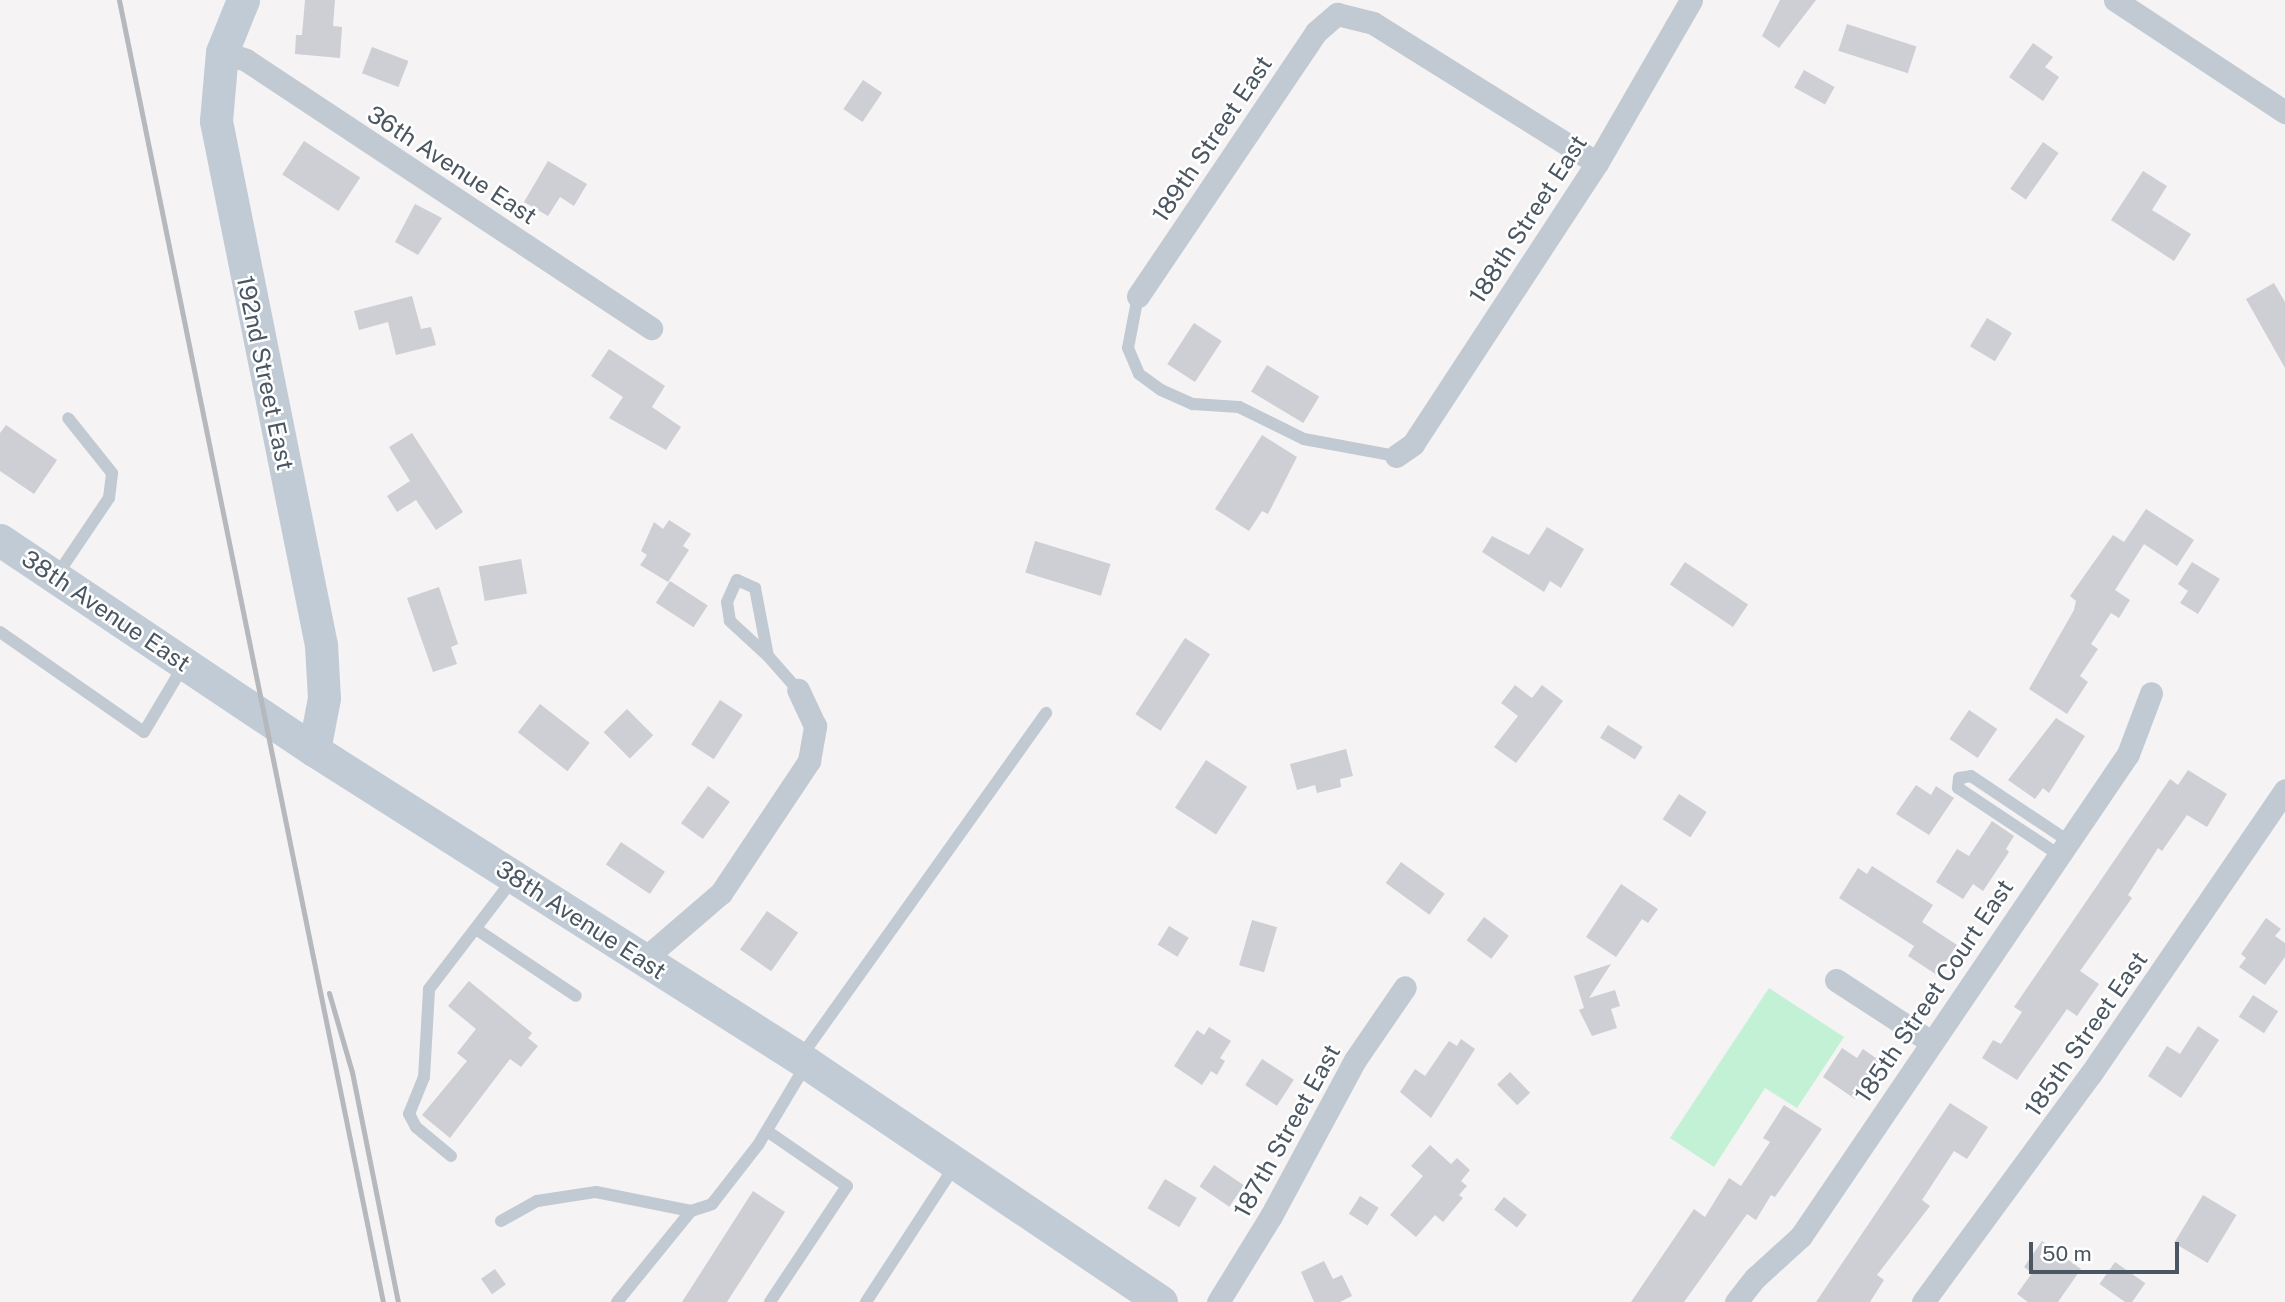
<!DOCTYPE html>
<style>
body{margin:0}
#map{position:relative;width:2285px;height:1302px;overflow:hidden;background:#f5f3f3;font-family:"Public Sans",sans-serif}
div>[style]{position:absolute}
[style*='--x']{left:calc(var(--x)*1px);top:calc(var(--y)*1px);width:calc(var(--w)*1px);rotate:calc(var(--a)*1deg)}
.green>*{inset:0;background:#c3f1d5}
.building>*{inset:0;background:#cdcfd5;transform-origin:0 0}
.lane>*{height:12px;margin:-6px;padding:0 6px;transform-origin:6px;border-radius:6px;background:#c1cad2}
.street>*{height:23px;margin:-11.5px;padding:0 11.5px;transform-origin:11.5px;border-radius:11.5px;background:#c1cad2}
.secondary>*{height:33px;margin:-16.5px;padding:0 16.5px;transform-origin:16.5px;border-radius:16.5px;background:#c1cbd6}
.rail>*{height:5px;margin:-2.5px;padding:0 2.5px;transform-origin:2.5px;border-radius:2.5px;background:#b5b8bd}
span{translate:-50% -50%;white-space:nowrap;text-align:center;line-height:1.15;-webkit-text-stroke:5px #fff;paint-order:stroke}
.street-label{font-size:24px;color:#4a5661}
.scale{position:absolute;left:2029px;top:1242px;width:150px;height:32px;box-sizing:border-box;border:4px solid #4a5661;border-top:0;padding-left:9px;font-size:21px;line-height:24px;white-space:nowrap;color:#4a5661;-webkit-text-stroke:5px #fff;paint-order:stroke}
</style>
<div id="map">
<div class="green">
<div style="clip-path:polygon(1769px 988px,1844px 1037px,1797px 1108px,1765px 1088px,1714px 1167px,1670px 1138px)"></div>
</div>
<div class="building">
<div style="clip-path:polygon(305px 0,335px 0,333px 26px,342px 27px,340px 58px,295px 54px,296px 35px,302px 35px)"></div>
<div style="clip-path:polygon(1780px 0,1816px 0,1779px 48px,1762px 36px)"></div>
<div style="left:1847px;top:24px;width:73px;height:28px;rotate:18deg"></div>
<div style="clip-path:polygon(2033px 43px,2053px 57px,2045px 67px,2059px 77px,2043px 101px,2009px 77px)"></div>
<div style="left:372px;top:47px;width:39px;height:28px;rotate:21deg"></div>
<div style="left:1804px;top:70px;width:35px;height:20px;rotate:29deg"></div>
<div style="left:863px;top:80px;width:23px;height:35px;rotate:34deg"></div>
<div style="left:304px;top:141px;width:67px;height:40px;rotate:33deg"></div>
<div style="left:2043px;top:142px;width:19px;height:57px;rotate:35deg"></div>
<div style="clip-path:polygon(548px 161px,587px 184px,574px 206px,560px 197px,548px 216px,524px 202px)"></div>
<div style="clip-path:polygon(2143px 171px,2167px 186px,2152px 210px,2191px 234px,2174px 261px,2111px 220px)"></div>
<div style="clip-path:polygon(415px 204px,442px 218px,418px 255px,395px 242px)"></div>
<div style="clip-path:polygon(2274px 283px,2285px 302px,2285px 368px,2246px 299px)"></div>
<div style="clip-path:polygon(412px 296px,421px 329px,431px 327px,436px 345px,396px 355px,388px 322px,359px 330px,354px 311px)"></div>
<div style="left:1987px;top:318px;width:29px;height:33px;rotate:31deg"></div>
<div style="left:1194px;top:323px;width:33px;height:49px;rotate:33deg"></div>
<div style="clip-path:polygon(609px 349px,665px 386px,652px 407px,681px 427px,666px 450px,609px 418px,623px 397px,591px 376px)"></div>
<div style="left:1267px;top:365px;width:61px;height:31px;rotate:31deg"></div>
<div style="clip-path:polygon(6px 425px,57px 460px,34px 494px,0 471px,0 433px)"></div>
<div style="clip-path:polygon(412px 433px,463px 512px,436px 530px,416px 500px,397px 512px,387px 496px,410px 481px,389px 447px)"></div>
<div style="clip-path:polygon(1262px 435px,1297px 457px,1268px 514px,1262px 511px,1249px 531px,1215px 509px)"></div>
<div style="clip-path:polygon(2146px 509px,2194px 540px,2177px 566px,2144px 544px,2115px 590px,2130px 600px,2119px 618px,2111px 613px,2091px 644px,2098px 649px,2080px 676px,2088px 682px,2067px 714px,2029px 689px,2074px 610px,2076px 601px,2070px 596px,2113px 535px,2124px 542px)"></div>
<div style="clip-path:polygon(669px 520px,691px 534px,683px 546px,689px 550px,668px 582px,640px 565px,647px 555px,641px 551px,654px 522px,663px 529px)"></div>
<div style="clip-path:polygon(1547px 527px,1584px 549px,1561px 588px,1550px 581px,1544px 592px,1482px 552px,1492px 536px,1529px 555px)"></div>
<div style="left:1035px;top:541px;width:79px;height:33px;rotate:17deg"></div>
<div style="left:521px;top:559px;width:35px;height:43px;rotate:80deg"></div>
<div style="left:1685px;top:562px;width:76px;height:27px;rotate:34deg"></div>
<div style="clip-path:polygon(2192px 562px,2220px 579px,2198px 614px,2180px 603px,2188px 591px,2178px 584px)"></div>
<div style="left:670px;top:581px;width:45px;height:26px;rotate:33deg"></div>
<div style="clip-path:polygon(439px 587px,458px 644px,451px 647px,457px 664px,433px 672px,407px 598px)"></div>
<div style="left:1185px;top:638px;width:30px;height:91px;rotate:33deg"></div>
<div style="clip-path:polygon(1515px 685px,1532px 698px,1542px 685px,1563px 701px,1516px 763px,1494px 747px,1518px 716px,1501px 703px)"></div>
<div style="left:720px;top:700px;width:27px;height:53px;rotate:33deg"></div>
<div style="left:540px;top:704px;width:63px;height:36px;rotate:38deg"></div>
<div style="left:627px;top:709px;width:37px;height:33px;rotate:45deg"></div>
<div style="left:1969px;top:710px;width:34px;height:35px;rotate:34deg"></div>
<div style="clip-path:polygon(2056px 718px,2085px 736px,2049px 793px,2043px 788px,2035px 799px,2008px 780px)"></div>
<div style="left:1608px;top:725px;width:41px;height:15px;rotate:32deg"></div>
<div style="clip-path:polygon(1346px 749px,1353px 776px,1340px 779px,1341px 787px,1317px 793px,1315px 785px,1297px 790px,1290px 764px)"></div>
<div style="left:1206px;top:760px;width:49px;height:57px;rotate:33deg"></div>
<div style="clip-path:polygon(2188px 770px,2227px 794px,2207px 827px,2187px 815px,2162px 851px,2158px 848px,2128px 895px,2132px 898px,2080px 971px,2099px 984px,2077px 1016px,2067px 1009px,2017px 1080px,1982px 1058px,1993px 1040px,2001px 1044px,2022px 1012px,2014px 1007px,2170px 779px,2178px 785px)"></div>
<div style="clip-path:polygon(1916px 785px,1931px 795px,1936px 786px,1954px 798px,1929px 835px,1896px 814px)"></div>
<div style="left:708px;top:786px;width:27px;height:46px;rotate:36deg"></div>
<div style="left:1679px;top:794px;width:33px;height:30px;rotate:33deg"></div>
<div style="clip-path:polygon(1992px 821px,2014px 836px,2006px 849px,2009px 852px,1983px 891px,1973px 884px,1963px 899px,1936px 882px,1957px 849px,1969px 856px)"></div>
<div style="left:621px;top:842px;width:53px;height:27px;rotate:34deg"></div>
<div style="left:1401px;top:862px;width:54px;height:26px;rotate:36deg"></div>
<div style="clip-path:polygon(1872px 866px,1933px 905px,1922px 922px,1957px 945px,1937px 975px,1908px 956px,1914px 946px,1839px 898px,1858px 868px,1867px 874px)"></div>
<div style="clip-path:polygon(1621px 884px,1658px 909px,1648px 923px,1642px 919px,1616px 957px,1586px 937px)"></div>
<div style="left:767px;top:911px;width:38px;height:47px;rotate:35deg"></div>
<div style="left:1484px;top:917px;width:31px;height:29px;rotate:37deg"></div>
<div style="clip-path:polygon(2266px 918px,2281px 929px,2275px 936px,2285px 943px,2285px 957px,2265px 985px,2239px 967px,2246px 958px,2241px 954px)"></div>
<div style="left:1252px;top:920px;width:26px;height:47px;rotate:16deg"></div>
<div style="left:1169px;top:926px;width:23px;height:22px;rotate:31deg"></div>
<div style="clip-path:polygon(1611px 964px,1589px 998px,1615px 990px,1620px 1006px,1611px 1009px,1617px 1028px,1592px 1036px,1579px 1010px,1584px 1008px,1574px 976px)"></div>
<div style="clip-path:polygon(469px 981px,532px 1033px,528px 1038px,538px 1046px,521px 1067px,510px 1059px,450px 1138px,422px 1115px,467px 1061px,457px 1053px,476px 1029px,448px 1006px)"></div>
<div style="left:2253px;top:995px;width:30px;height:26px;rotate:33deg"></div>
<div style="clip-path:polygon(2198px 1026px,2219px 1040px,2181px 1098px,2148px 1076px,2167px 1046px,2180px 1054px)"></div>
<div style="clip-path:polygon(1209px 1027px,1231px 1041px,1220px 1058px,1225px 1061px,1217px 1075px,1211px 1071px,1202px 1085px,1174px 1066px,1197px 1030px,1204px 1035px)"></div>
<div style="clip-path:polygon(1461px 1039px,1475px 1049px,1431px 1118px,1400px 1092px,1415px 1069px,1425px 1076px,1449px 1041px,1457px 1046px)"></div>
<div style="clip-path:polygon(1842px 1048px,1857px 1058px,1863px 1049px,1880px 1061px,1855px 1099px,1823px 1077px)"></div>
<div style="left:1262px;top:1059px;width:38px;height:31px;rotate:33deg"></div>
<div style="left:1510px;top:1072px;width:29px;height:18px;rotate:46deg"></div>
<div style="clip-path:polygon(1950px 1103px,1988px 1127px,1967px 1159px,1954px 1151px,1922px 1200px,1930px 1206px,1877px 1275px,1884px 1280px,1870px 1302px,1816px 1302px)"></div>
<div style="clip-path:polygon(1784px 1105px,1822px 1129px,1775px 1197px,1771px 1195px,1756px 1220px,1747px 1214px,1684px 1302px,1631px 1302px,1694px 1209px,1705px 1217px,1729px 1178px,1741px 1186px,1770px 1142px,1763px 1138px)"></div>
<div style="clip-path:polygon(1430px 1145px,1451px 1164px,1457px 1158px,1470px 1170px,1461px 1181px,1467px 1186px,1459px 1195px,1463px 1198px,1443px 1222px,1435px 1215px,1416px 1237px,1390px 1215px,1423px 1176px,1411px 1166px)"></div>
<div style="left:1214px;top:1165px;width:36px;height:26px;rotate:34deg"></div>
<div style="left:1165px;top:1179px;width:37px;height:34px;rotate:31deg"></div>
<div style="clip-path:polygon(753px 1191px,785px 1212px,727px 1302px,682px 1302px)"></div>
<div style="left:2203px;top:1195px;width:39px;height:56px;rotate:31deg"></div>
<div style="left:1360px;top:1196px;width:22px;height:21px;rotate:32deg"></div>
<div style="left:1504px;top:1197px;width:29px;height:16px;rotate:38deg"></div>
<div style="clip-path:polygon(2042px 1241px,2081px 1269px,2058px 1302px,2028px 1302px,2017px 1294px,2032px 1273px,2024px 1267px)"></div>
<div style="clip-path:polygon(1324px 1261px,1333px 1279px,1342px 1275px,1352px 1296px,1340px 1302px,1314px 1302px,1301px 1272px)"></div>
<div style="left:2115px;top:1262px;width:37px;height:27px;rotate:35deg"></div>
<div style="left:495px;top:1269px;width:19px;height:17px;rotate:55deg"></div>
</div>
<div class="lane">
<div style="--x:1138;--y:296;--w:53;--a:100.9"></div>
<div style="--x:1128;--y:348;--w:28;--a:67"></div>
<div style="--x:1139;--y:374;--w:27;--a:36"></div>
<div style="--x:1161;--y:390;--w:35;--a:24"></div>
<div style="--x:1193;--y:404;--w:46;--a:3.7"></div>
<div style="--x:1239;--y:407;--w:72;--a:26.2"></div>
<div style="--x:1304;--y:439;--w:94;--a:10.5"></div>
<div style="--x:57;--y:575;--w:93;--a:-56"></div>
<div style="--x:109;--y:498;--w:25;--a:-83"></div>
<div style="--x:112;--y:473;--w:70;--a:-128.7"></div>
<div style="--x:0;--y:632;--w:175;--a:34.8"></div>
<div style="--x:144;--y:732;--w:80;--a:-59.3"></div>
<div style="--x:768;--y:656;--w:52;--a:-137.4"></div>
<div style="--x:730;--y:621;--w:19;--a:-99"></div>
<div style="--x:727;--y:602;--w:24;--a:-66"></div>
<div style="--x:737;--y:580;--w:20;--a:24"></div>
<div style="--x:755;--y:588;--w:69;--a:79.2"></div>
<div style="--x:768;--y:656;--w:45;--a:48.6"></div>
<div style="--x:2059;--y:855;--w:121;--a:-146.4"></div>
<div style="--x:1958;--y:788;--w:10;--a:-84"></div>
<div style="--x:1959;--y:778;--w:12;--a:-9"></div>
<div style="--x:1971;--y:776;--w:117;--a:33.8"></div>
<div style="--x:476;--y:929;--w:120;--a:33.8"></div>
<div style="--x:800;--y:1058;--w:424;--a:-54.5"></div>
<div style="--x:767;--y:1131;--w:97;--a:34.5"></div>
<div style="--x:847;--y:1186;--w:139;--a:123.6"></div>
<div style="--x:451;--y:1156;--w:45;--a:-140.4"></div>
<div style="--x:416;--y:1127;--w:15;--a:-118"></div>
<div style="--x:409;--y:1114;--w:40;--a:-68"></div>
<div style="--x:424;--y:1077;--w:88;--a:-86.7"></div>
<div style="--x:429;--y:989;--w:140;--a:-52.6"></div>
<div style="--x:501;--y:1221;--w:41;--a:-29.1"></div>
<div style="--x:537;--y:1201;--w:60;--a:-8.7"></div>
<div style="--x:596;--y:1192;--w:97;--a:11.3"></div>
<div style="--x:691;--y:1211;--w:22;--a:-18"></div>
<div style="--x:712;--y:1204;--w:75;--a:-52.1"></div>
<div style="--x:758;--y:1145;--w:96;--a:-59.1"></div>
<div style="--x:617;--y:1302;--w:117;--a:-50.9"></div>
<div style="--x:866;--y:1302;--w:165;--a:-56.9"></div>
</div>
<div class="street">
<div style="--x:2115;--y:0;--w:204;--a:33.4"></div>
<div style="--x:222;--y:52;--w:25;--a:18"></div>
<div style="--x:246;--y:60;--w:486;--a:33.5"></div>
<div style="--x:1138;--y:296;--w:318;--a:-56"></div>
<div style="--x:1316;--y:32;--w:28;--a:-41"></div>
<div style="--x:1337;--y:14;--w:37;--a:14"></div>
<div style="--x:1373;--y:23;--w:264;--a:32"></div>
<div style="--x:1396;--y:456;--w:21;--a:-35"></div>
<div style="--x:1413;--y:444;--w:336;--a:-56.8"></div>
<div style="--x:1597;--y:163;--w:188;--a:-60"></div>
<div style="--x:643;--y:960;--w:103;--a:-40.7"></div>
<div style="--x:721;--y:893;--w:159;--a:-56.3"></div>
<div style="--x:809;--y:761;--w:36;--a:-80"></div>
<div style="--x:815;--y:726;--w:40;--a:-115"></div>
<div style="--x:1836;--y:980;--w:113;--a:33.1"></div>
<div style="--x:1218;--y:1302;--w:101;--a:-58.4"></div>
<div style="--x:1271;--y:1216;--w:177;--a:-61.7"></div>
<div style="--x:1355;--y:1060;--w:88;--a:-55.6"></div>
<div style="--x:1736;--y:1302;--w:31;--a:-52"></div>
<div style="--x:1755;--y:1278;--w:62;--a:-42.4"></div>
<div style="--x:1801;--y:1236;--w:582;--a:-55.85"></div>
<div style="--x:2128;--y:754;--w:65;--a:-69.3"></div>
<div style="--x:1923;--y:1302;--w:282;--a:-53.7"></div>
<div style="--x:2090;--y:1075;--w:345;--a:-55.6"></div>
</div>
<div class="secondary">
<div style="--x:243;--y:0;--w:56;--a:112"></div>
<div style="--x:222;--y:52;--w:69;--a:95"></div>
<div style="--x:216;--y:121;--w:534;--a:78.67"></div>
<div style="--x:321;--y:645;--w:53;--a:86.8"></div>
<div style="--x:324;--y:698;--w:53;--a:100.9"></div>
<div style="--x:0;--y:540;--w:378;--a:33.8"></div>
<div style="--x:314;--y:750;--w:584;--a:32.41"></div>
<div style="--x:807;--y:1063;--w:427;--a:34"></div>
</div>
<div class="rail">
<div style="--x:119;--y:0;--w:1328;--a:78.54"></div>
<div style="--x:329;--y:993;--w:82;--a:73.8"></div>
<div style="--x:352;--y:1072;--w:235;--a:78.7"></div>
</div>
<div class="street-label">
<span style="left:1212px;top:139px;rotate:-56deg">189th Street East</span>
<span style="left:452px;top:165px;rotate:33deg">36th Avenue East</span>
<span style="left:1528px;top:219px;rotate:-57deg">188th Street East</span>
<span style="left:265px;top:373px;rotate:78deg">192nd Street East</span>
<span style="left:106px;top:611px;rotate:34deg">38th Avenue East</span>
<span style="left:581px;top:920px;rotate:33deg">38th Avenue East</span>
<span style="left:1934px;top:991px;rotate:-56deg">185th Street Court East</span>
<span style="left:2086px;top:1034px;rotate:-55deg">185th Street East</span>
<span style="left:1287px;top:1131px;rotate:-61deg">187th Street East</span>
</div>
<div class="scale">50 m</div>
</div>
